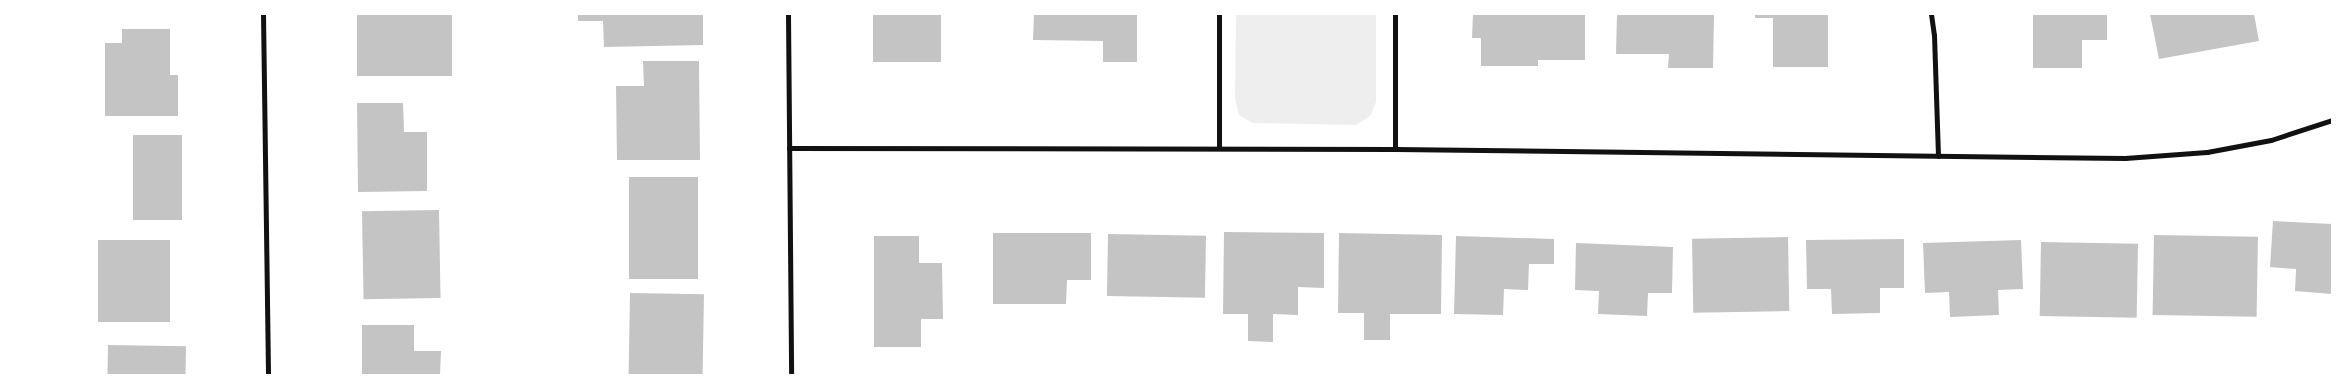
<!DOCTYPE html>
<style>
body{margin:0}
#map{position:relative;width:2346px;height:389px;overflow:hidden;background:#fff;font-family:Spectral,serif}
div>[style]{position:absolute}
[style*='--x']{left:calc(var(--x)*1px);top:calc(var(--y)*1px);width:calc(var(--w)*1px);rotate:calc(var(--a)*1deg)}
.green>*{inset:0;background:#eee}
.building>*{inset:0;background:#c4c4c4;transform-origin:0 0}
.minor>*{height:5px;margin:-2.5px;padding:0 2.5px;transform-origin:2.5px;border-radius:2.5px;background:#111}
span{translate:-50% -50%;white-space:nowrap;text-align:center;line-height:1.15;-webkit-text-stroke:5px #fff;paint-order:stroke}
.frame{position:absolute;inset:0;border:15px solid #fff;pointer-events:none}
</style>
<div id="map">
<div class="green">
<div style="clip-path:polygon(1236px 14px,1376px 14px,1376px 102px,1370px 116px,1356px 125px,1253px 123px,1239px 115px,1235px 99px)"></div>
</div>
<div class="building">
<div style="left:357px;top:14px;width:95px;height:62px"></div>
<div style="clip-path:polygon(578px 14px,703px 14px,703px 45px,604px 47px,603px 21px,578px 21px)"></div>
<div style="left:873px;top:14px;width:68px;height:48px"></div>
<div style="clip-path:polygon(1034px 14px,1137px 14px,1137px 62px,1103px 62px,1103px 41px,1033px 40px)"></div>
<div style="clip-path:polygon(1473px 14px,1585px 14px,1585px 60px,1538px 60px,1538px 66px,1481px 66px,1481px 38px,1472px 38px)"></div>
<div style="clip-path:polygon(1617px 14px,1714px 14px,1713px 68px,1668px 68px,1669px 54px,1616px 54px)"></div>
<div style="clip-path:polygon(1755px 14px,1828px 14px,1828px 67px,1773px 67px,1773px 18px,1755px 18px)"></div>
<div style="clip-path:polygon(2033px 14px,2107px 14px,2107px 40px,2082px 40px,2082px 68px,2033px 68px)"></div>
<div style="clip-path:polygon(2150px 14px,2254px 14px,2259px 41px,2159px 59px)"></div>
<div style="clip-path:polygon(122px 29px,170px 29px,170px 75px,178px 75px,178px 116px,105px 116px,105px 43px,122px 43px)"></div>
<div style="clip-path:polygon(643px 61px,699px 61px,700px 160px,617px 160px,616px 86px,644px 86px)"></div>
<div style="clip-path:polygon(357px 103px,403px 103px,404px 132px,427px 132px,427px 191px,358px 192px)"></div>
<div style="left:133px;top:135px;width:49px;height:85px"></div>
<div style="left:629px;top:177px;width:69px;height:102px"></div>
<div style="left:439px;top:210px;width:88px;height:77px;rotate:89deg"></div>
<div style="clip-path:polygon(2273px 221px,2332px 224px,2332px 294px,2295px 291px,2296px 269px,2270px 267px)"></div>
<div style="clip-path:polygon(1224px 232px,1324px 233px,1324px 288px,1298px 287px,1298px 315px,1273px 314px,1273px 342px,1248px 341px,1248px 314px,1223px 314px)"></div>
<div style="clip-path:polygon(993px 233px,1091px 233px,1091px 280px,1067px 280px,1066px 304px,993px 304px)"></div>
<div style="clip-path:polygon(1339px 233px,1442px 235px,1441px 314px,1390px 314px,1390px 340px,1364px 340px,1364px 313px,1338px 313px)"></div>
<div style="left:1108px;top:234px;width:98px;height:62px;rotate:1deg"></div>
<div style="left:2154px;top:235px;width:104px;height:80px;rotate:1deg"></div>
<div style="clip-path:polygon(874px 236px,919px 236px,919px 263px,942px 263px,943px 319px,921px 319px,921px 347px,874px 347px)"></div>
<div style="clip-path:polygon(1456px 236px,1554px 239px,1554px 264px,1529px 264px,1528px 290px,1504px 289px,1503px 315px,1454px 314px)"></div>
<div style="left:1788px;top:237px;width:74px;height:96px;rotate:89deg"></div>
<div style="clip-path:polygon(1904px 239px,1904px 288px,1880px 288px,1880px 313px,1832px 314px,1831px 289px,1807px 289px,1806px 240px)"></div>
<div style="left:170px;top:240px;width:82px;height:72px;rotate:90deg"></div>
<div style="clip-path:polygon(2021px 240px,2023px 289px,1998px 290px,1999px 315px,1950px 317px,1949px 292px,1925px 293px,1923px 243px)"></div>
<div style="left:2041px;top:242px;width:97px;height:74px;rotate:1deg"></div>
<div style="clip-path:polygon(1576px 243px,1673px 247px,1672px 293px,1648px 293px,1647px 316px,1598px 314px,1599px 291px,1575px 290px)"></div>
<div style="left:630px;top:293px;width:74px;height:82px;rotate:1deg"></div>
<div style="clip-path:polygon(362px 325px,414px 325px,414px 351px,441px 351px,440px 375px,362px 375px)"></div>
<div style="left:108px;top:345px;width:78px;height:30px;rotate:1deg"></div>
</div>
<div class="minor">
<div style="--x:263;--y:14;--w:361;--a:89.2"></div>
<div style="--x:788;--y:14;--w:361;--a:89.5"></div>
<div style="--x:1395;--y:14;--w:135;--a:90"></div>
<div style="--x:1931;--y:14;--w:21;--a:82"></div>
<div style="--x:1934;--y:35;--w:121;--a:88.1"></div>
<div style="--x:789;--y:148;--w:606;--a:0.09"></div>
<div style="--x:1395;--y:149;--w:730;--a:0.71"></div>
<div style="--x:2125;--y:158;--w:82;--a:-4.2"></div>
<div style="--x:2207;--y:152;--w:65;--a:-10.6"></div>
<div style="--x:2271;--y:140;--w:64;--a:-18.2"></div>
<div style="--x:1219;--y:148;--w:134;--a:-90"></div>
</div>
<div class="frame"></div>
</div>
